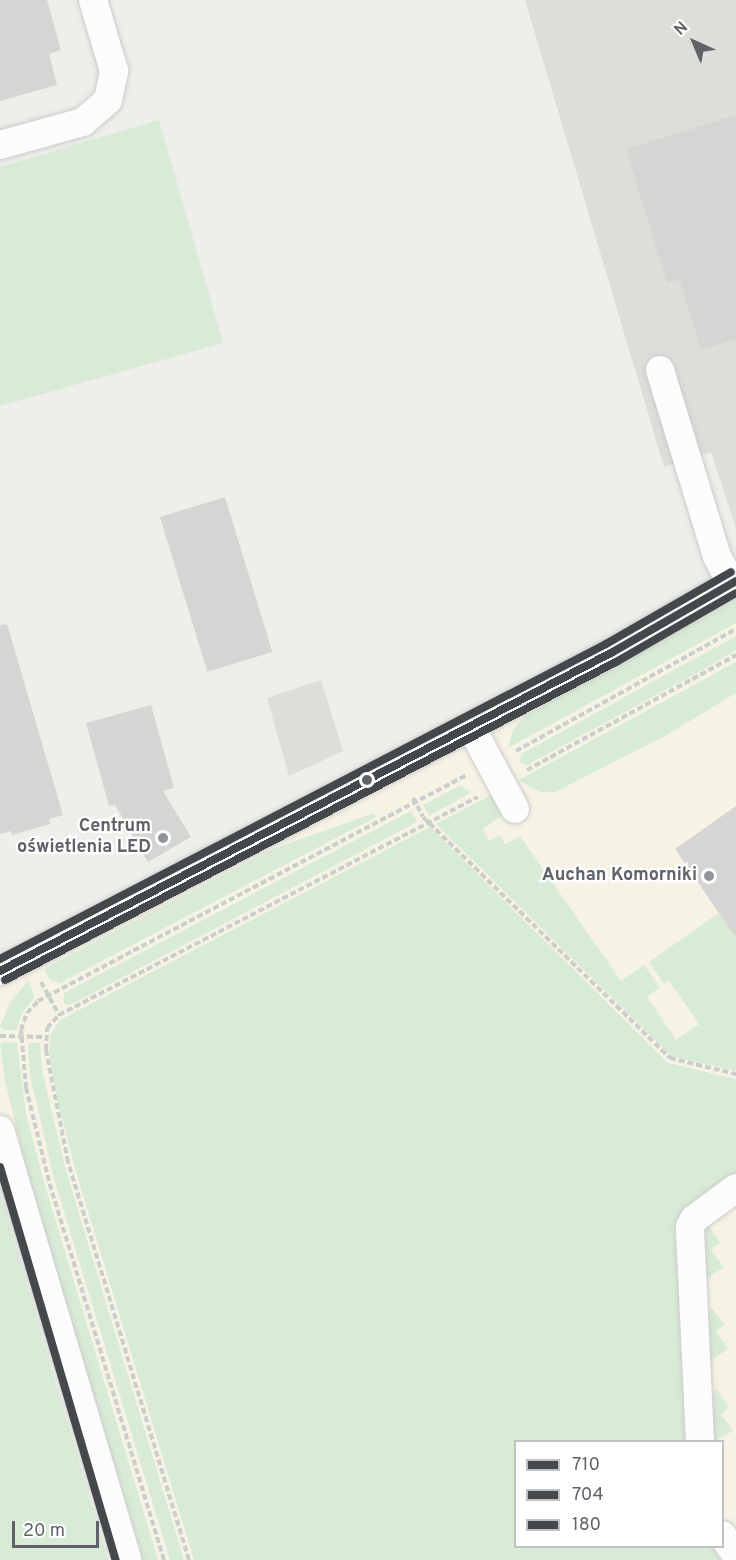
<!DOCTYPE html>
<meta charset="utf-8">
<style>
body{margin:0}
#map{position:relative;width:736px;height:1560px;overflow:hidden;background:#efeeea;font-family:Overpass,sans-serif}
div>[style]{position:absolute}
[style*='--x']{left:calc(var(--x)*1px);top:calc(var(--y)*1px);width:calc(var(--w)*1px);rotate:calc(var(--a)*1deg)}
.commercial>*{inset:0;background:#f7f3e4}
.industrial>*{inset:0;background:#dfddda}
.green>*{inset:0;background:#d8ebd6}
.building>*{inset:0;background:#d6d5d3;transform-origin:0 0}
.path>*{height:4px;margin-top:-2px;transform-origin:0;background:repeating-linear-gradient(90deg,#cacfcc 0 6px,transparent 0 9px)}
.roads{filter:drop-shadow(0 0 2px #cbcccc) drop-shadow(0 0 2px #cbcccc)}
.minor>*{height:28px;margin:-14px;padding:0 14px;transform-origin:14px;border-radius:14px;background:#fdfcfc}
.bus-1>*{height:8px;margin:-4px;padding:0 4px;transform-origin:4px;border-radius:4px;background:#45484a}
.bus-2>*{height:8px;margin:-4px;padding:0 4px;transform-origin:4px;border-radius:4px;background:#45484a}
.bus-3>*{height:8px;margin:-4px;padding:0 4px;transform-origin:4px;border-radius:4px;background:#45484a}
.dots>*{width:16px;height:16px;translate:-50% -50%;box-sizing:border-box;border:3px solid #fff;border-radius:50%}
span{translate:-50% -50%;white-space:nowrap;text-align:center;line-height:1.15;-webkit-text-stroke:4.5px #fff;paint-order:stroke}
.poi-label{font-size:18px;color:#5f6368;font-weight:700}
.right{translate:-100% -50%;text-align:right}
.legend{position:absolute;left:514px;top:1440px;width:210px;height:108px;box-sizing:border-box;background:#fff;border:2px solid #bfc1c3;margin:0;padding:8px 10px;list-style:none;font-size:18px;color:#5f6368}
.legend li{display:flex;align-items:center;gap:12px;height:30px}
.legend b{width:30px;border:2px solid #bfc1c3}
.north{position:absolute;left:664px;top:12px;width:60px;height:60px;-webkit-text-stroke:4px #fff;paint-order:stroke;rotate:316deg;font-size:16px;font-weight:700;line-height:24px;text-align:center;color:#5f6368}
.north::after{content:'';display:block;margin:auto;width:21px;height:27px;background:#5f6368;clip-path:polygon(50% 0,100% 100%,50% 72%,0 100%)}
.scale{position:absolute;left:12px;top:1521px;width:87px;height:27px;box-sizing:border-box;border:3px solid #5f6368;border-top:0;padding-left:8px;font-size:18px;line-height:21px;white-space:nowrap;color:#5f6368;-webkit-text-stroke:4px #fff;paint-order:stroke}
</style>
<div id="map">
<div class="commercial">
<div style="clip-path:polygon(evenodd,736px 581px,736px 1560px,127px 1560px,0 1130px,0 971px,736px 581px,516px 1442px,722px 1442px,722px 1546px,516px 1546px,516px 1442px)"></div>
</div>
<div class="industrial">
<div style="clip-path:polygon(525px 0,736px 0,736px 528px,711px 452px,664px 467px)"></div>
<div style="clip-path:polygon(321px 680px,343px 751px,289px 776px,267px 698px)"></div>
</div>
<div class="green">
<div style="clip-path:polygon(159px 120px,223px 343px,0 406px,0 167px)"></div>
<div style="clip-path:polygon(736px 600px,736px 623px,508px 748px,513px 730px,525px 716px)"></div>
<div style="clip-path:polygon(736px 636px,736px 650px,708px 667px,527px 765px,520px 762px,521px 754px)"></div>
<div style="clip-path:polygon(736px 662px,736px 693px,665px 736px,555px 792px,540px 792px,519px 780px)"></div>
<div style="clip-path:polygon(459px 786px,472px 792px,429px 816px,423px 805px)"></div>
<div style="clip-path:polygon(491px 795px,504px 814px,483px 829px,489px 841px,500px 835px,505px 844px,520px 836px,621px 981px,644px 965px,660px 987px,647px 997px,676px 1040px,699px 1024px,669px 981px,664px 984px,649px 962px,719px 913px,736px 938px,736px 1071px,671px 1056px,436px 824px)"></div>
<div style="clip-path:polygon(411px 811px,417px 822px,70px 1005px,64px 1004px,64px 993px)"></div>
<div style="clip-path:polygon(374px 813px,376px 817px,60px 983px,50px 980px,44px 969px,273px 849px)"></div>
<div style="clip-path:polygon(430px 827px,668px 1063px,736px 1079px,736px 1172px,696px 1201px,675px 1230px,688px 1441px,516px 1442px,516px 1546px,712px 1547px,721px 1560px,194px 1560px,76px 1172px,58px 1103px,49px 1054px,50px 1035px,60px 1020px)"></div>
<div style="clip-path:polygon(29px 980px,34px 998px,22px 1013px,17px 1030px,4px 1030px,0 1027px,10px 1002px)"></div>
<div style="clip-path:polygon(3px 1042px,17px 1043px,26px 1113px,44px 1182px,158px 1560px,143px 1560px,31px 1188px,5px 1081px,0 1044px)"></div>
<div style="clip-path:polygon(28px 1043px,40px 1043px,42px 1071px,67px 1174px,184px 1560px,170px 1560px,54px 1179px,30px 1075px)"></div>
<div style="clip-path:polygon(0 1192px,48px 1357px,108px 1560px,0 1560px)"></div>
<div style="clip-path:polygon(708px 1225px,720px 1243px,711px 1250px,724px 1267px,707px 1279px,703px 1233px)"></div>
<div style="clip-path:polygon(712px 1308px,725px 1325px,716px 1331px,728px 1349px,710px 1361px,707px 1313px)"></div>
<div style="clip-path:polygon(717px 1389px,729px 1407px,721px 1414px,733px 1431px,714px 1441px,712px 1396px)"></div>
</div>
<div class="building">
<div style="clip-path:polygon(0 0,47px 0,61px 50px,49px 54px,57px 85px,0 101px)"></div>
<div style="clip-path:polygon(736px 115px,736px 339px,701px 350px,680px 280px,667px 283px,626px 149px)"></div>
<div style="left:225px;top:497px;width:162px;height:68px;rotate:73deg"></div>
<div style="clip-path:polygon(7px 624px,63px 815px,49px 819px,50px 824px,12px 835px,11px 831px,0 834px,0 625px)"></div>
<div style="clip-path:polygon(151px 705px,174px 788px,163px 791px,191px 837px,148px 862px,115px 805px,109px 806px,86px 723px)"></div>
<div style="clip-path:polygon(736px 806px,736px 938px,675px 849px)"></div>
</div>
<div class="path">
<div style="--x:516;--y:751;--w:252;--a:-29"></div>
<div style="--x:527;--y:770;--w:239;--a:-28.8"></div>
<div style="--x:413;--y:798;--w:21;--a:62"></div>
<div style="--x:423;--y:817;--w:345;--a:44.3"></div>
<div style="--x:670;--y:1058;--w:68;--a:13.6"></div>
<div style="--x:41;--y:982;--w:38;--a:61"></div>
<div style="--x:0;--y:1036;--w:46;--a:1.2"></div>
<div style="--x:164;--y:1560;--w:396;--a:-106.9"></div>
<div style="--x:49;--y:1181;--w:96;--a:-103.9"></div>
<div style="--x:26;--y:1088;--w:58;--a:-94.9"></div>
<div style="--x:21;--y:1030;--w:18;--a:-71"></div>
<div style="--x:27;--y:1013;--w:16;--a:-47"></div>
<div style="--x:38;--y:1001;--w:484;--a:-27.8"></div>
<div style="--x:189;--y:1560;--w:416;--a:-106.9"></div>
<div style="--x:68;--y:1162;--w:114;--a:-101.1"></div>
<div style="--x:46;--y:1050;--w:22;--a:-87"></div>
<div style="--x:47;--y:1028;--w:18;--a:-47"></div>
<div style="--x:59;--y:1015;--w:472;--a:-27.5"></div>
</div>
<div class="roads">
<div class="minor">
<div style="--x:0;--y:145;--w:86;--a:-15.5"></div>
<div style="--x:83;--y:122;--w:33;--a:-41"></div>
<div style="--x:108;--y:100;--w:30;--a:-78"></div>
<div style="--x:114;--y:71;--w:74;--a:-106.5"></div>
<div style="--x:660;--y:370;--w:195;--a:73"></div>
<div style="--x:717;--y:556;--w:31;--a:63"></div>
<div style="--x:471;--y:727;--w:93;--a:61.8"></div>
<div style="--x:0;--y:971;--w:689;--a:-27.5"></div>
<div style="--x:611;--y:653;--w:144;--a:-29.9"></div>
<div style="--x:0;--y:1130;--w:448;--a:73.5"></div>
<div style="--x:700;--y:1442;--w:215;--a:-92.7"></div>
<div style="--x:690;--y:1227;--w:9;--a:-63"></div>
<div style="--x:694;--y:1219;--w:52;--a:-36.4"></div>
<div style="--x:722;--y:1535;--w:24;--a:54"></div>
</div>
</div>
<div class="bus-1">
<div style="--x:0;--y:971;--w:689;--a:-27.5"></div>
<div style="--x:611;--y:653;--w:144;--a:-29.9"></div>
</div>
<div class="bus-2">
<div style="--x:5;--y:980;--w:689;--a:-27.5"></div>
<div style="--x:616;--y:662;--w:138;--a:-29.9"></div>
<div style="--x:0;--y:1167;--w:410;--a:73.6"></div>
</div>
<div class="bus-3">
<div style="--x:0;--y:959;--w:683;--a:-27.47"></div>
<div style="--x:606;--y:644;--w:144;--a:-29.9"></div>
</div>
<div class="dots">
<div style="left:367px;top:780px;background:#5f6368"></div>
<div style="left:163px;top:838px;background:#919496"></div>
<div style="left:709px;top:876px;background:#919496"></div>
</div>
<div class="poi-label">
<span class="right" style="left:151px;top:838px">Centrum<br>oświetlenia LED</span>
<span class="right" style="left:697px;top:876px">Auchan Komorniki</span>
</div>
<ul class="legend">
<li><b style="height:8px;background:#45484a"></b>710</li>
<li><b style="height:8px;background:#45484a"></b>704</li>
<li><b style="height:8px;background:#45484a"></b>180</li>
</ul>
<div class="north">N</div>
<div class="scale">20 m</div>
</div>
